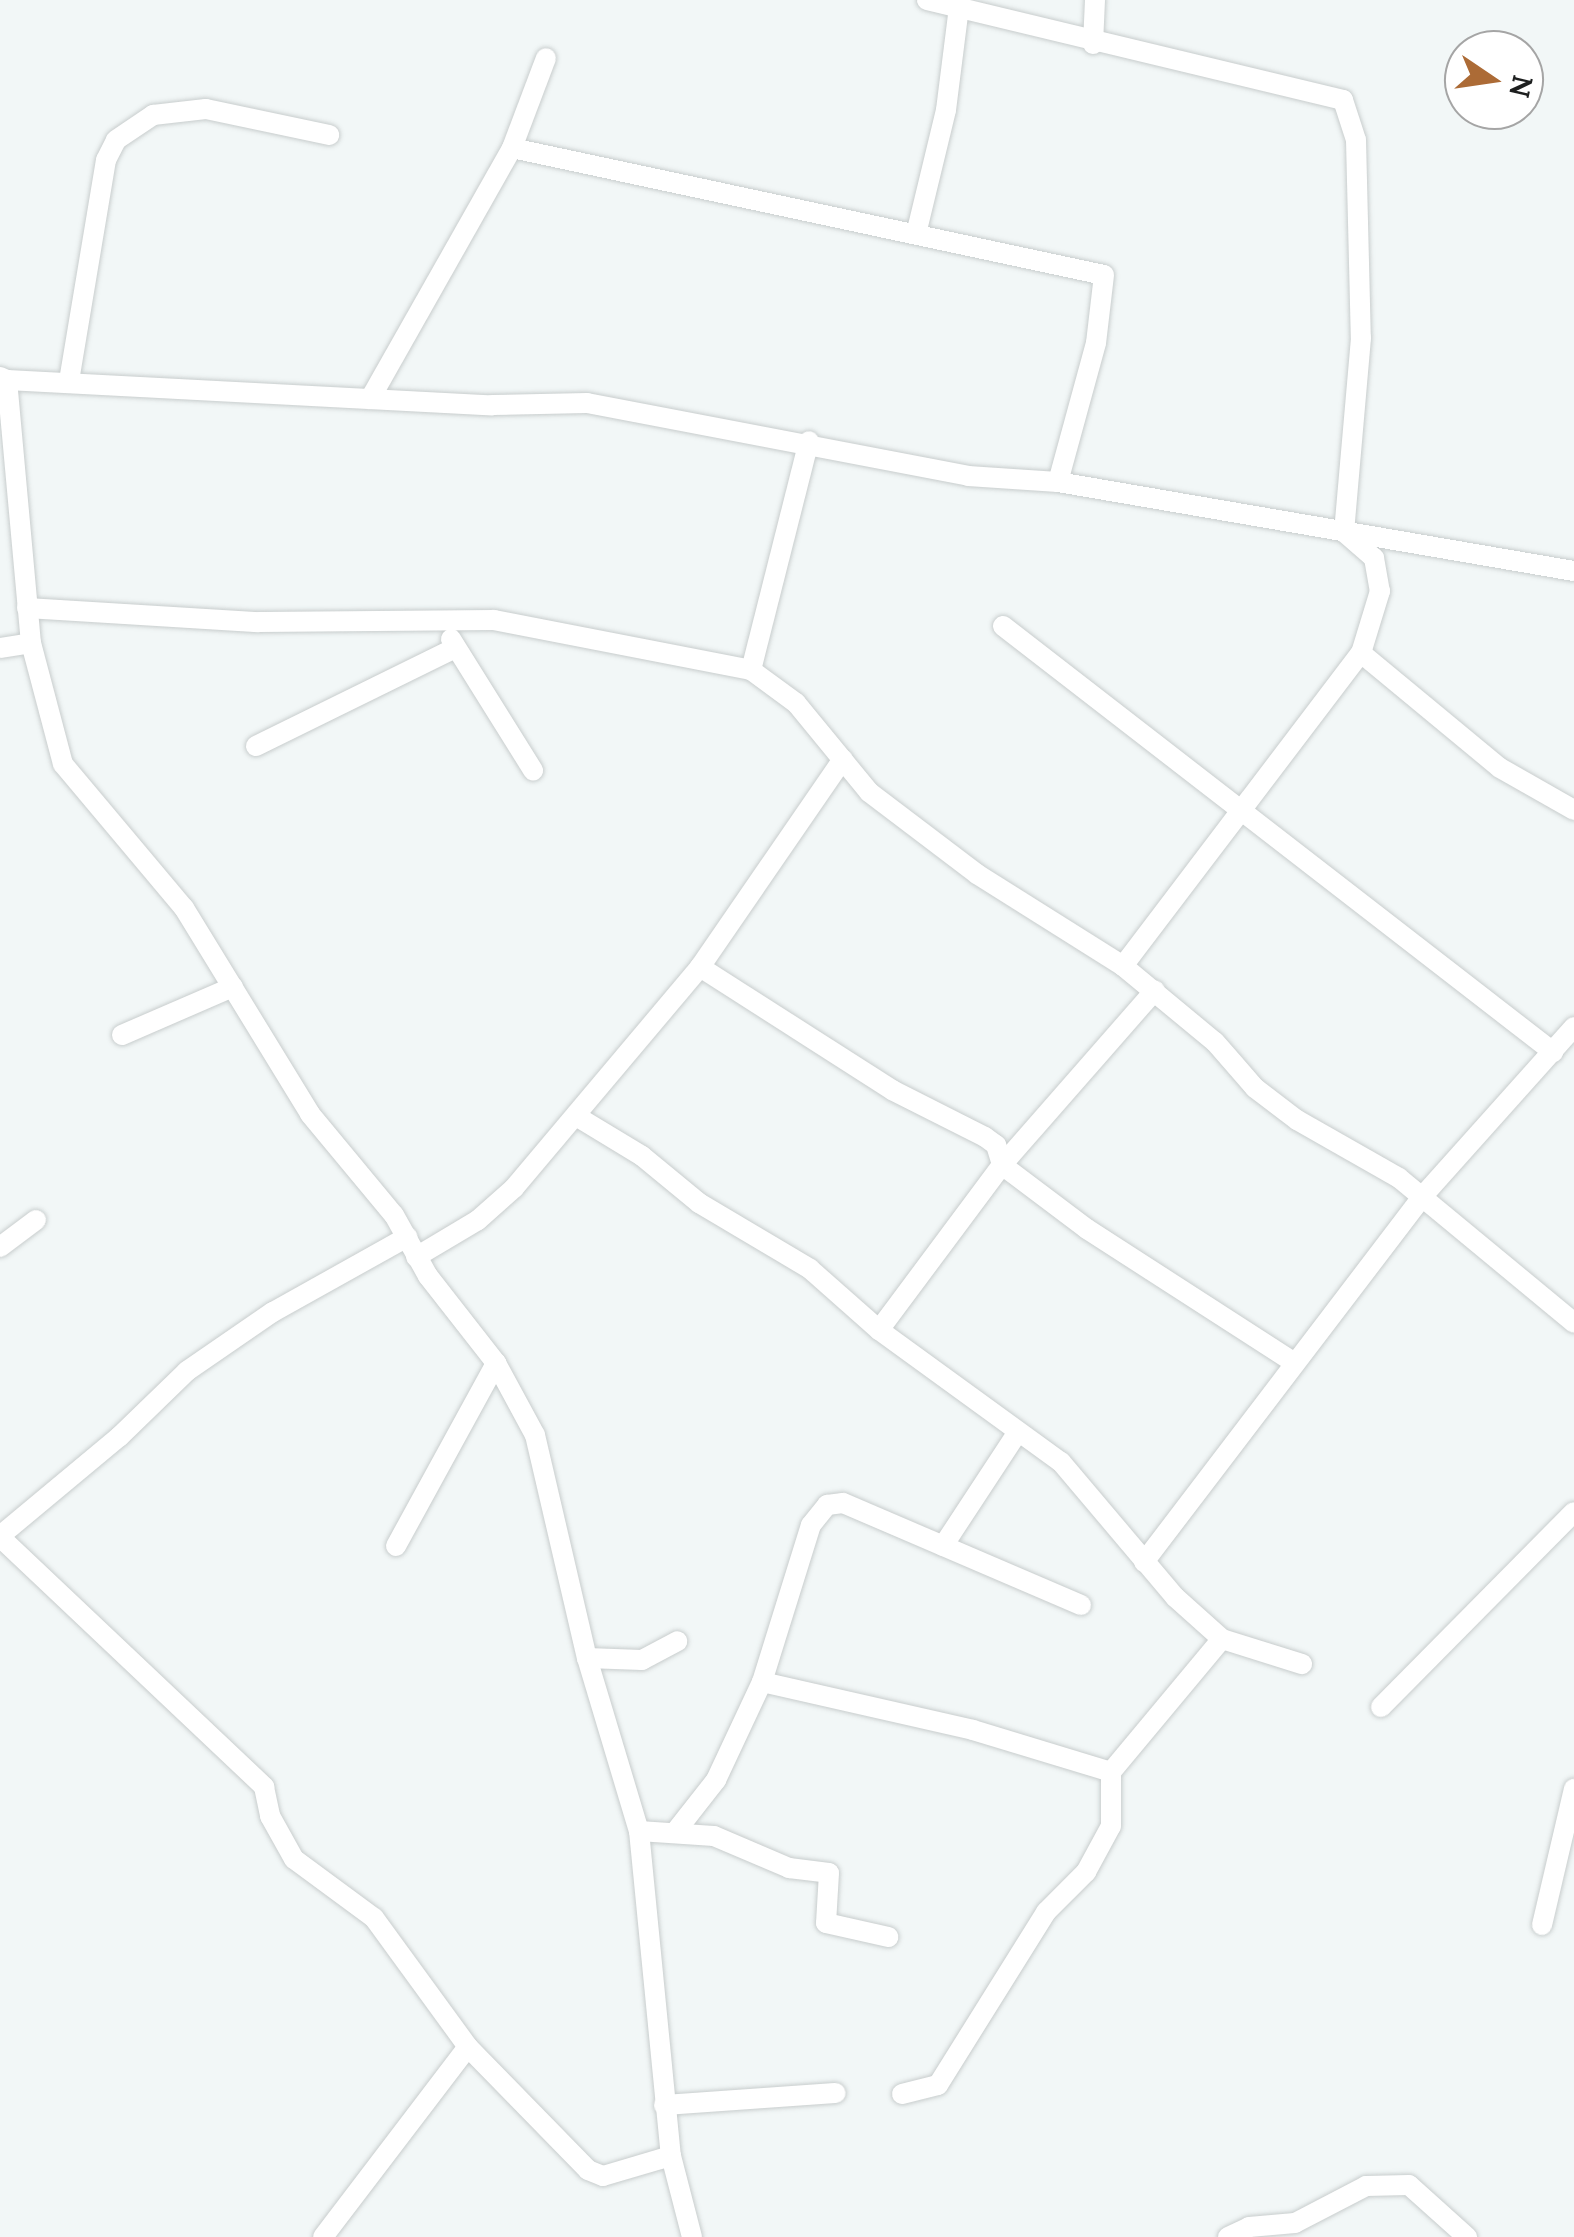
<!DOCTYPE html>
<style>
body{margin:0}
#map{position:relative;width:1574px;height:2237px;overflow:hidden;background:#f2f7f7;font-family:Lora,serif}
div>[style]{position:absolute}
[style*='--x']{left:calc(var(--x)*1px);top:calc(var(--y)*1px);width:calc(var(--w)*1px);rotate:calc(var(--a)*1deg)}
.roads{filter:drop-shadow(0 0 2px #c8cdcd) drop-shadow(0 0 2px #c8cdcd)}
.minor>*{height:20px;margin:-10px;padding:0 10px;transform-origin:10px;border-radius:10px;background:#fff}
span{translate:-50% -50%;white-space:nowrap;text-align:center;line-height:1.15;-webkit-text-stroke:10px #fff;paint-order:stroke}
.north{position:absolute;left:1444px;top:30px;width:100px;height:100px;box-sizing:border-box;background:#fff;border:2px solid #a5a5a5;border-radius:50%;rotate:103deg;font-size:28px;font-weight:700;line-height:40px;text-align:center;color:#1d1f1f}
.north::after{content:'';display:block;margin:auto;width:35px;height:45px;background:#ac6b36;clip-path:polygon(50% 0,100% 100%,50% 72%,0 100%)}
</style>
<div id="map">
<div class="roads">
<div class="minor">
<div style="--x:927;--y:0;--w:428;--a:13.5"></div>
<div style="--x:1343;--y:100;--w:42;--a:72"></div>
<div style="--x:1356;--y:140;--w:198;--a:88.6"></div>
<div style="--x:1361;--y:338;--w:195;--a:95"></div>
<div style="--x:1344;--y:532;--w:40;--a:41"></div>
<div style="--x:1374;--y:558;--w:34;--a:80"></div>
<div style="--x:1380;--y:591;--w:65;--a:107"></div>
<div style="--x:1361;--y:653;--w:180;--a:39.6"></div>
<div style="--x:1500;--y:768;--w:85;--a:29.6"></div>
<div style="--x:1093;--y:44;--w:44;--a:-87.4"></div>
<div style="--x:512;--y:148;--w:605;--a:12.11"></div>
<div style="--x:1104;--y:275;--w:68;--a:96.7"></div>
<div style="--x:1096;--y:343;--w:144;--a:105.3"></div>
<div style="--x:917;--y:230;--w:123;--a:-76.4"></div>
<div style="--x:946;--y:110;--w:104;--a:-82.8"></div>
<div style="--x:0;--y:377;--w:8;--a:23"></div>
<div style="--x:7;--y:380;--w:264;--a:84.8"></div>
<div style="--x:31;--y:643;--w:125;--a:75.2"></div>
<div style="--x:63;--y:764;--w:188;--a:50"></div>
<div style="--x:184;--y:908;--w:241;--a:58.5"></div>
<div style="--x:310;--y:1114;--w:131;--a:50.3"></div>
<div style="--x:394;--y:1215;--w:70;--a:60.9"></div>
<div style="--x:428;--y:1276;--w:110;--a:52"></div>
<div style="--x:496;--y:1363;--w:82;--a:61.6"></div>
<div style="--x:535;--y:1435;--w:229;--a:76.9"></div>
<div style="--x:587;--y:1658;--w:181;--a:73.3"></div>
<div style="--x:639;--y:1831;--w:327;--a:84.4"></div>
<div style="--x:671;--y:2156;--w:84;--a:75.5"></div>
<div style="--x:7;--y:380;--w:486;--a:3"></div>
<div style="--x:492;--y:405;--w:95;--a:-1.2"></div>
<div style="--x:587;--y:403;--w:388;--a:10.8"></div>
<div style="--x:968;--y:476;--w:90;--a:3.8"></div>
<div style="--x:1058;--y:482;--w:524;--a:9.79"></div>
<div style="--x:69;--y:381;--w:224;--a:-80.5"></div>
<div style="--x:106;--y:160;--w:22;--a:-63"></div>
<div style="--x:116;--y:140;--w:45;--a:-34"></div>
<div style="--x:153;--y:115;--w:53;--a:-6.5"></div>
<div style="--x:206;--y:109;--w:126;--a:11.9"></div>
<div style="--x:370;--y:399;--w:288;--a:-60.5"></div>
<div style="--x:512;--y:148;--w:96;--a:-69.3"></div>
<div style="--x:27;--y:608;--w:232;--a:3.5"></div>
<div style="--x:259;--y:622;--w:235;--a:-0.5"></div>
<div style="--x:494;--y:620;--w:262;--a:11"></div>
<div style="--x:751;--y:670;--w:56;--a:36.3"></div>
<div style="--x:796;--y:703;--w:115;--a:50.6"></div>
<div style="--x:869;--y:792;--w:136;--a:37.2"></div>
<div style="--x:977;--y:874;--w:173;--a:32.2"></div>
<div style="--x:1123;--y:966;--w:119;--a:39.6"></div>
<div style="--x:1215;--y:1042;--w:61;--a:49"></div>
<div style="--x:1255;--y:1088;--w:53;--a:37.3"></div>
<div style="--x:1297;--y:1120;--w:117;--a:29.6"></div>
<div style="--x:1399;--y:1178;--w:227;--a:39.6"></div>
<div style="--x:1003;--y:626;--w:696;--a:37.76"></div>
<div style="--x:451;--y:639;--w:155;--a:58"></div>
<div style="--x:0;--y:648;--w:31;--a:-9"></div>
<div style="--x:751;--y:670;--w:236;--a:-75.8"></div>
<div style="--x:256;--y:746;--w:222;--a:-26.2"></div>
<div style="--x:1123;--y:966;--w:393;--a:-52.8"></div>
<div style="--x:700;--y:967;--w:252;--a:-55.5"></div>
<div style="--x:122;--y:1035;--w:121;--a:-23.4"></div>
<div style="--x:576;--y:1116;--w:77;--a:31.2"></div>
<div style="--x:642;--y:1156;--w:74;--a:39.5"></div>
<div style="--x:699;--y:1203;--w:129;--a:30.7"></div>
<div style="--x:810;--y:1269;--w:92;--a:41.5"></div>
<div style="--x:879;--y:1330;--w:225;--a:36"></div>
<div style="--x:1061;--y:1462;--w:177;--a:49.8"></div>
<div style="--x:1175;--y:1597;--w:63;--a:41.8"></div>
<div style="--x:1222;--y:1639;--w:84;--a:17.4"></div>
<div style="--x:0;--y:1247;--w:45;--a:-36.9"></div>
<div style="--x:416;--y:1257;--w:72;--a:-30.8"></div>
<div style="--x:478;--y:1220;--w:48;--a:-41.6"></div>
<div style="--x:514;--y:1188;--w:289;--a:-49.9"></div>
<div style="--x:700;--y:967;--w:228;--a:32.6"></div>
<div style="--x:892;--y:1090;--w:104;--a:26.8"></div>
<div style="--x:985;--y:1137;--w:14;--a:36"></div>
<div style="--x:996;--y:1145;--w:21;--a:73"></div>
<div style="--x:1002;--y:1165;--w:106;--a:37"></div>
<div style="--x:1087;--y:1229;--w:247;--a:32.8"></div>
<div style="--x:879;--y:1330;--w:206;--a:-53.3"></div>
<div style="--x:1002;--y:1165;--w:232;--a:-48.8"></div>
<div style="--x:0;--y:1536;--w:155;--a:-39.8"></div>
<div style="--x:119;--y:1437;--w:95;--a:-44.1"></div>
<div style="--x:187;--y:1371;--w:104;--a:-34.5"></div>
<div style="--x:273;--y:1312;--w:154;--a:-29.2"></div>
<div style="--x:0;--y:1537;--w:364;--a:43.4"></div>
<div style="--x:264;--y:1787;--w:30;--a:78"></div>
<div style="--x:270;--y:1816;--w:49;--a:60.8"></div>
<div style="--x:294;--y:1859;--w:99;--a:36.4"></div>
<div style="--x:374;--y:1918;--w:160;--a:53.9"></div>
<div style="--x:468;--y:2047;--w:172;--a:45.7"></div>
<div style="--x:588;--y:2170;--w:16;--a:22"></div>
<div style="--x:603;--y:2176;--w:71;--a:-16.4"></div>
<div style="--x:396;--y:1546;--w:209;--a:-61.3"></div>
<div style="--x:943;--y:1546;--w:136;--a:-56.7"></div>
<div style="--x:1144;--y:1562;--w:459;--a:-52.7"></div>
<div style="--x:1422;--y:1197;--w:228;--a:-48.2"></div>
<div style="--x:587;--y:1658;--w:55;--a:2.1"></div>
<div style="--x:642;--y:1660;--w:40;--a:-28"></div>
<div style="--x:762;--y:1682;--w:216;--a:12.8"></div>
<div style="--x:973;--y:1730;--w:144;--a:16.9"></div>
<div style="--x:1381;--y:1707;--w:274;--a:-45.3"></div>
<div style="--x:639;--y:1831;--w:75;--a:3.8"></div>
<div style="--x:714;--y:1836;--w:82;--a:23.1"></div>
<div style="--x:789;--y:1868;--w:40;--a:7.1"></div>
<div style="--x:829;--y:1873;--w:50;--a:93.4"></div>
<div style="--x:826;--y:1923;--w:64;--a:12.7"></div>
<div style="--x:676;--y:1831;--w:65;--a:-51.9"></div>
<div style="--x:716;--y:1780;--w:108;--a:-64.9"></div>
<div style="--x:762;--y:1682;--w:164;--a:-72.7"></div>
<div style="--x:811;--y:1525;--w:26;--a:-51"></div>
<div style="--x:827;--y:1505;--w:16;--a:-7"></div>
<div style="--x:843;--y:1503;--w:259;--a:23.2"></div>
<div style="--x:1542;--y:1925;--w:140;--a:-76.8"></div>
<div style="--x:902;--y:2094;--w:37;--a:-14"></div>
<div style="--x:938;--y:2085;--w:204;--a:-58"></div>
<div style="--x:1046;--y:1912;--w:57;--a:-45"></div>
<div style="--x:1086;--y:1872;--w:52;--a:-61.5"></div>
<div style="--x:1111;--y:1826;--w:54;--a:-90"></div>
<div style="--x:1111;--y:1772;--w:173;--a:-50.2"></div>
<div style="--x:664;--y:2105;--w:172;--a:-4"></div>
<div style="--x:323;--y:2237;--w:239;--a:-52.7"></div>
<div style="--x:1228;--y:2237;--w:23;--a:-25"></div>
<div style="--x:1249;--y:2227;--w:46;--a:-5"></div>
<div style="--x:1295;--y:2223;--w:80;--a:-27.5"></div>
<div style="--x:1366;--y:2186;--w:43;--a:-1.3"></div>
<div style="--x:1409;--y:2185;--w:78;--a:41.9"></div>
</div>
</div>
<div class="north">N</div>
</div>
